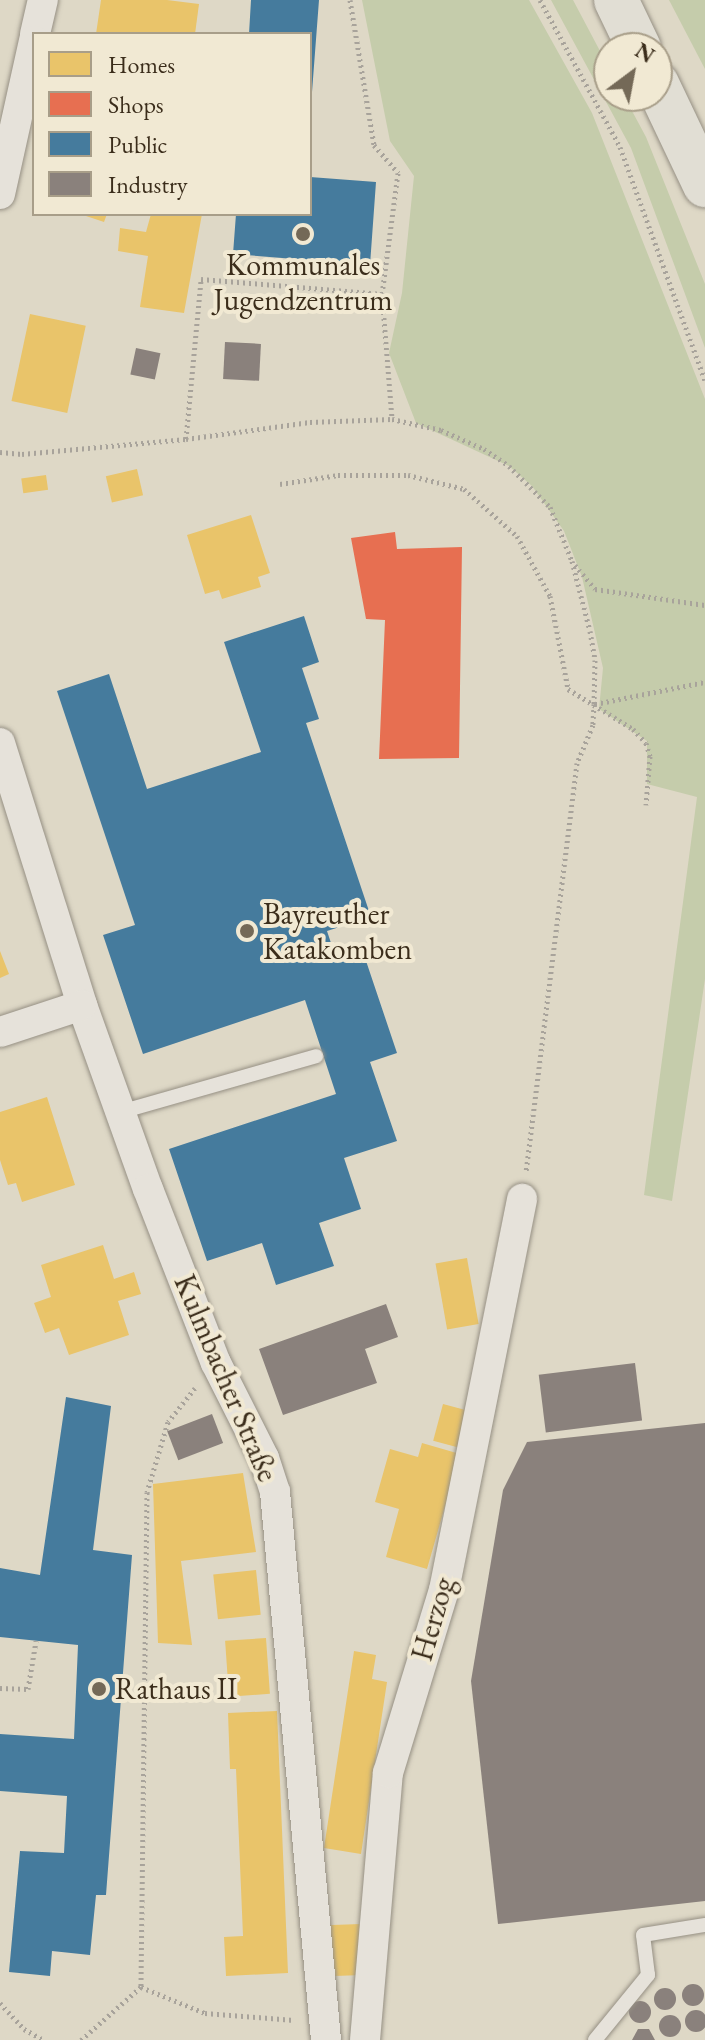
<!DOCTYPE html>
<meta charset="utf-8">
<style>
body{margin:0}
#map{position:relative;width:705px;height:2040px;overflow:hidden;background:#ded8c6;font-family:"EB Garamond",serif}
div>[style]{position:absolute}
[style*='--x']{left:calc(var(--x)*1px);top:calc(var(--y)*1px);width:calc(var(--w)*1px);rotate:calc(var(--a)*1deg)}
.green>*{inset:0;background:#c5ccab}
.homes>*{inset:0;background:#e9c46a;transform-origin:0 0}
.shops>*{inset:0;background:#e76f51}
.public>*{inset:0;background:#457b9d}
.industry>*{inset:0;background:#8a817c;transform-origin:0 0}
.round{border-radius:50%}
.path>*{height:5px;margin-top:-2.5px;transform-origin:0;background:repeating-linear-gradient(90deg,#a8a39b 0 2px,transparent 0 6px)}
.roads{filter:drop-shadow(0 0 2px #969084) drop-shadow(0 0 2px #969084)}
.service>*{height:14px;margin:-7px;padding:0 7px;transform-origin:7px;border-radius:7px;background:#e6e2da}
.minor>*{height:30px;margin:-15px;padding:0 15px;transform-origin:15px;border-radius:15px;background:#e6e2da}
.primary>*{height:44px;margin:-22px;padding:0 22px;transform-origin:22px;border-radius:22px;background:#e1ded4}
.dots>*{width:22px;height:22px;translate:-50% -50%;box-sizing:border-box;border:4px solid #f1e9d3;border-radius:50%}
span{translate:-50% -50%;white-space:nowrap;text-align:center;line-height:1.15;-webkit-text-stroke:8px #f1e9d3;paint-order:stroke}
.poi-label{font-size:30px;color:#3b2d1b}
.left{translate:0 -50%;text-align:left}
.street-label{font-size:30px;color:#3b2d1b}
.legend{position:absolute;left:32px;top:32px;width:280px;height:184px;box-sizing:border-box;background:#f1e9d3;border:2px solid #a89e89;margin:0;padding:10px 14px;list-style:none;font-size:24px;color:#3b2d1b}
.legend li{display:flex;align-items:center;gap:16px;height:40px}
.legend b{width:40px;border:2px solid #a89e89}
.north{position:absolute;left:593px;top:32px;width:80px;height:80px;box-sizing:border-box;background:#f1e9d3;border:2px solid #a89e89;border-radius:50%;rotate:32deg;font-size:22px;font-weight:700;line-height:32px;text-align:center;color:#3b2d1b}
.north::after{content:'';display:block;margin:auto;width:28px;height:36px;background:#746957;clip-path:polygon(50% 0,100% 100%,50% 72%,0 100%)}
</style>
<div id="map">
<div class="green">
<div style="clip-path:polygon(362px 0,529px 0,592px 113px,705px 399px,705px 979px,672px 1201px,644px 1195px,697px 797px,647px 784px,647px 741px,599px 709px,603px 668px,582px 577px,564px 531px,532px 486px,509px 466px,416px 423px,389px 353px,402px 293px,414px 176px,390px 141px)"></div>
<div style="clip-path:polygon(551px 0,573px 0,609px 68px,609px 96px,624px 96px,646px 137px,705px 284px,705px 348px,631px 148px)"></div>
<div style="clip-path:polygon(669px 0,705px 0,705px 69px)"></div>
</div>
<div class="homes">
<div style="clip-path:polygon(101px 0,167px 0,199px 4px,195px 34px,96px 34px)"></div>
<div style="clip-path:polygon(80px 214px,107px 214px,104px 222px)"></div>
<div style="clip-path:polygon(151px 214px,202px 214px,184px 313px,140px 307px,148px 256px,118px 251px,120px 228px,146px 232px)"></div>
<div style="left:30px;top:314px;width:57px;height:89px;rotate:12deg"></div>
<div style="left:137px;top:469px;width:27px;height:32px;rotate:77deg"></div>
<div style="left:46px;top:475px;width:15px;height:25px;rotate:82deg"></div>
<div style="clip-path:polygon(251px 515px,270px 573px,258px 577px,261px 587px,222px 599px,219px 590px,205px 594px,187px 535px)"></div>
<div style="clip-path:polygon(0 951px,9px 974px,0 978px)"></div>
<div style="clip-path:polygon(47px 1097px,75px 1185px,22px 1202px,16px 1183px,8px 1185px,0 1160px,0 1112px)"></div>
<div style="clip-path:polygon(103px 1245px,114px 1279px,134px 1272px,141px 1294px,118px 1301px,129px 1335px,69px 1355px,59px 1328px,45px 1333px,34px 1303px,51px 1297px,41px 1265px)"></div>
<div style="left:467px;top:1258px;width:67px;height:32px;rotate:80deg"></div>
<div style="left:443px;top:1404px;width:28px;height:38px;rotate:15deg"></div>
<div style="clip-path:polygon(422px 1443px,460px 1454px,427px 1569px,386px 1557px,399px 1509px,375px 1502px,390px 1449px,418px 1457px)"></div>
<div style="clip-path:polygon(243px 1473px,256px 1552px,181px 1561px,192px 1645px,158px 1643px,153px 1484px)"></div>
<div style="left:256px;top:1570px;width:45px;height:43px;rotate:84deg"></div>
<div style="left:266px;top:1638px;width:56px;height:41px;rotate:86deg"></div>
<div style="clip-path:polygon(354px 1651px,376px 1655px,372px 1679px,387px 1682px,361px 1854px,324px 1848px)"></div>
<div style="clip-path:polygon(277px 1711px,288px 1973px,226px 1976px,224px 1937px,243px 1936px,236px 1769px,230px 1769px,228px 1713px)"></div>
<div style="left:361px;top:1924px;width:51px;height:36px;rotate:88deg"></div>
</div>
<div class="shops">
<div style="clip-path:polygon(395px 532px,397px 549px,462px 547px,459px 758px,379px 759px,385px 620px,366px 619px,351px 538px)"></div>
</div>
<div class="public">
<div style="clip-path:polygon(251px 0,319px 0,312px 92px,310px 34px,249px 34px)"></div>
<div style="clip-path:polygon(310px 177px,376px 182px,370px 265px,233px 254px,236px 214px,310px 214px)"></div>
<div style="clip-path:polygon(304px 616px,319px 662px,302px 668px,319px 719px,306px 723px,371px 917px,327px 931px,336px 958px,362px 949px,397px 1053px,370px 1062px,397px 1141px,344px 1158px,361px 1209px,319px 1223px,334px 1266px,276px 1285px,262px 1243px,207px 1261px,169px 1149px,336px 1094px,305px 1000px,143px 1054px,103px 935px,135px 925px,57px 691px,109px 674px,147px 789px,261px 752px,224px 642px)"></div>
<div style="clip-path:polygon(66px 1397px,111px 1406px,93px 1550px,132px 1555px,106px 1895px,96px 1895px,90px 1955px,52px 1951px,50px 1976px,9px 1972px,20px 1851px,64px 1853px,67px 1796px,0 1791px,0 1734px,74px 1739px,78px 1645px,0 1637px,0 1568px,40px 1575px)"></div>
</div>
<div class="industry">
<div style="left:225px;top:342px;width:36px;height:37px;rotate:3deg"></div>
<div style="left:136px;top:348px;width:25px;height:27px;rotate:12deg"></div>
<div style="clip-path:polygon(386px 1304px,398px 1337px,365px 1349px,377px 1383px,283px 1415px,259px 1349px)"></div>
<div style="left:635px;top:1363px;width:58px;height:97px;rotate:83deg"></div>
<div style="left:212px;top:1414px;width:31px;height:48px;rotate:69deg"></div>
<div style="clip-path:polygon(705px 1423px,705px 1901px,498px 1924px,471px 1681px,503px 1490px,527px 1442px)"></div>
<div class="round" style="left:682px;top:1984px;width:22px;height:22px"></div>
<div class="round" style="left:654px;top:1988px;width:22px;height:22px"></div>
<div class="round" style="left:629px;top:2001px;width:22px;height:22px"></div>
<div class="round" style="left:685px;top:2010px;width:22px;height:22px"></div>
<div class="round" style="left:659px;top:2015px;width:22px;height:22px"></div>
<div style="clip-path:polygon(638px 2029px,649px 2029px,655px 2040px,632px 2040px)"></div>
</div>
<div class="path">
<div style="--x:350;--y:0;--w:147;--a:80.6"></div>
<div style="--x:374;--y:145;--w:37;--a:49"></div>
<div style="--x:398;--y:173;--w:122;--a:97.5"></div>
<div style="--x:540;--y:0;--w:167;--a:61.4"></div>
<div style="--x:620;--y:147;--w:248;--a:70"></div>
<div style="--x:186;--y:439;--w:161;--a:-84.6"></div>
<div style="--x:201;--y:279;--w:182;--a:4.7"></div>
<div style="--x:382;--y:294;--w:125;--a:85.4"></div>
<div style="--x:0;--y:452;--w:22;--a:5"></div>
<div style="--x:22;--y:454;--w:165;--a:-5.2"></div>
<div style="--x:186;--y:439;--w:125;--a:-7.8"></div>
<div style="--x:310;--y:422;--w:82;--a:-2.1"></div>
<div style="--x:392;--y:419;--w:50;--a:12.7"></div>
<div style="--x:441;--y:430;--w:47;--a:23.8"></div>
<div style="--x:484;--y:449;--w:30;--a:34"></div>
<div style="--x:509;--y:466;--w:58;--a:45"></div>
<div style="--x:550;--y:507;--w:58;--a:67.8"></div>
<div style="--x:572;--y:561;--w:72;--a:75.6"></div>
<div style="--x:590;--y:631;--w:29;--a:80"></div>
<div style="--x:595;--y:660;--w:44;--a:91.3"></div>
<div style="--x:594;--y:704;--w:21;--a:93"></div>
<div style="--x:593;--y:725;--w:41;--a:112.8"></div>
<div style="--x:577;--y:763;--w:411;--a:97.1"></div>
<div style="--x:280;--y:484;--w:59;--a:-8.8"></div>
<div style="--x:338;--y:475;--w:70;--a:0"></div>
<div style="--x:408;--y:475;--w:58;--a:14"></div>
<div style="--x:464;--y:489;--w:71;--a:41.6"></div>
<div style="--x:517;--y:536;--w:68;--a:61.2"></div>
<div style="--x:550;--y:596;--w:95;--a:79"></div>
<div style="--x:568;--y:689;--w:76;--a:31.6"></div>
<div style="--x:633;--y:729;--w:19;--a:47"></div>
<div style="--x:646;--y:743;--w:14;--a:73"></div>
<div style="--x:650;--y:756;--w:49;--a:94.7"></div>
<div style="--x:575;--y:565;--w:31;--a:50"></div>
<div style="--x:595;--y:589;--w:111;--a:8.3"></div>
<div style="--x:595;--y:704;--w:112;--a:-11.3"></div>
<div style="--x:195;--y:1388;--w:43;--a:128.5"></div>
<div style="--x:168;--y:1422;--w:73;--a:106.7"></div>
<div style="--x:147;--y:1492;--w:495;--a:90.7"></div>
<div style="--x:141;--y:1987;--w:69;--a:22.1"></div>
<div style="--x:205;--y:2013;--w:89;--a:4.5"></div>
<div style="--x:0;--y:1688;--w:28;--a:2"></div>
<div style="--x:28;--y:1689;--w:49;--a:-80.5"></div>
<div style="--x:0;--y:2003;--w:35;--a:47"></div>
<div style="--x:24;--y:2029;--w:23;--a:29"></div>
<div style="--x:81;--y:2040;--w:80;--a:-41.5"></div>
</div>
<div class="roads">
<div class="service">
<div style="--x:120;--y:1112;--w:204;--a:-15.9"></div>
<div style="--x:595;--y:2040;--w:84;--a:-50.8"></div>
<div style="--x:648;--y:1975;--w:40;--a:-97.1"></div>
<div style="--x:643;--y:1935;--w:63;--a:-9.2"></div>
</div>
<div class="minor">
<div style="--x:35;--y:34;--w:35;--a:-77"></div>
<div style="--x:0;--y:194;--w:157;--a:-77.5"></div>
<div style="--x:0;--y:743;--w:275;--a:72.6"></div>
<div style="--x:82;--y:1005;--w:195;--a:70.3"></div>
<div style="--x:148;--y:1189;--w:187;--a:68.7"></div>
<div style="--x:216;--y:1363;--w:106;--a:63.2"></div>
<div style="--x:264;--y:1458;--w:36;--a:72"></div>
<div style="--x:275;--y:1492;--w:550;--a:84.68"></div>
<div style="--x:0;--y:1032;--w:86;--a:-18.2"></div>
<div style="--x:365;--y:2040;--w:268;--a:-85.1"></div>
<div style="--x:388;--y:1773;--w:191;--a:-73"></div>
<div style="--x:444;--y:1590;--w:399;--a:-78.7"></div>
</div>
<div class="primary">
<div style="--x:616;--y:0;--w:53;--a:64.4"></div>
<div style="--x:657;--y:84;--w:112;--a:64.6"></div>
</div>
</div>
<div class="dots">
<div style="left:303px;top:234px;background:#746957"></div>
<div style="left:247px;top:931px;background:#746957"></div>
<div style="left:99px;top:1689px;background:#746957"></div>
</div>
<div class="poi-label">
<span style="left:303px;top:282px">Kommunales<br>Jugendzentrum</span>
<span class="left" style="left:263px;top:931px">Bayreuther<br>Katakomben</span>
<span class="left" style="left:115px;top:1689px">Rathaus II</span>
</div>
<div class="street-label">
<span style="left:226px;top:1378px;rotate:67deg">Kulmbacher Straße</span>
<span style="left:433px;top:1619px;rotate:-74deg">Herzog</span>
</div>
<ul class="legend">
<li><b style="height:22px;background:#e9c46a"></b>Homes</li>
<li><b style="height:22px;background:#e76f51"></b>Shops</li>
<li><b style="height:22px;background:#457b9d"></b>Public</li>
<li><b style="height:22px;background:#8a817c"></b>Industry</li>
</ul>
<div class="north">N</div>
</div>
